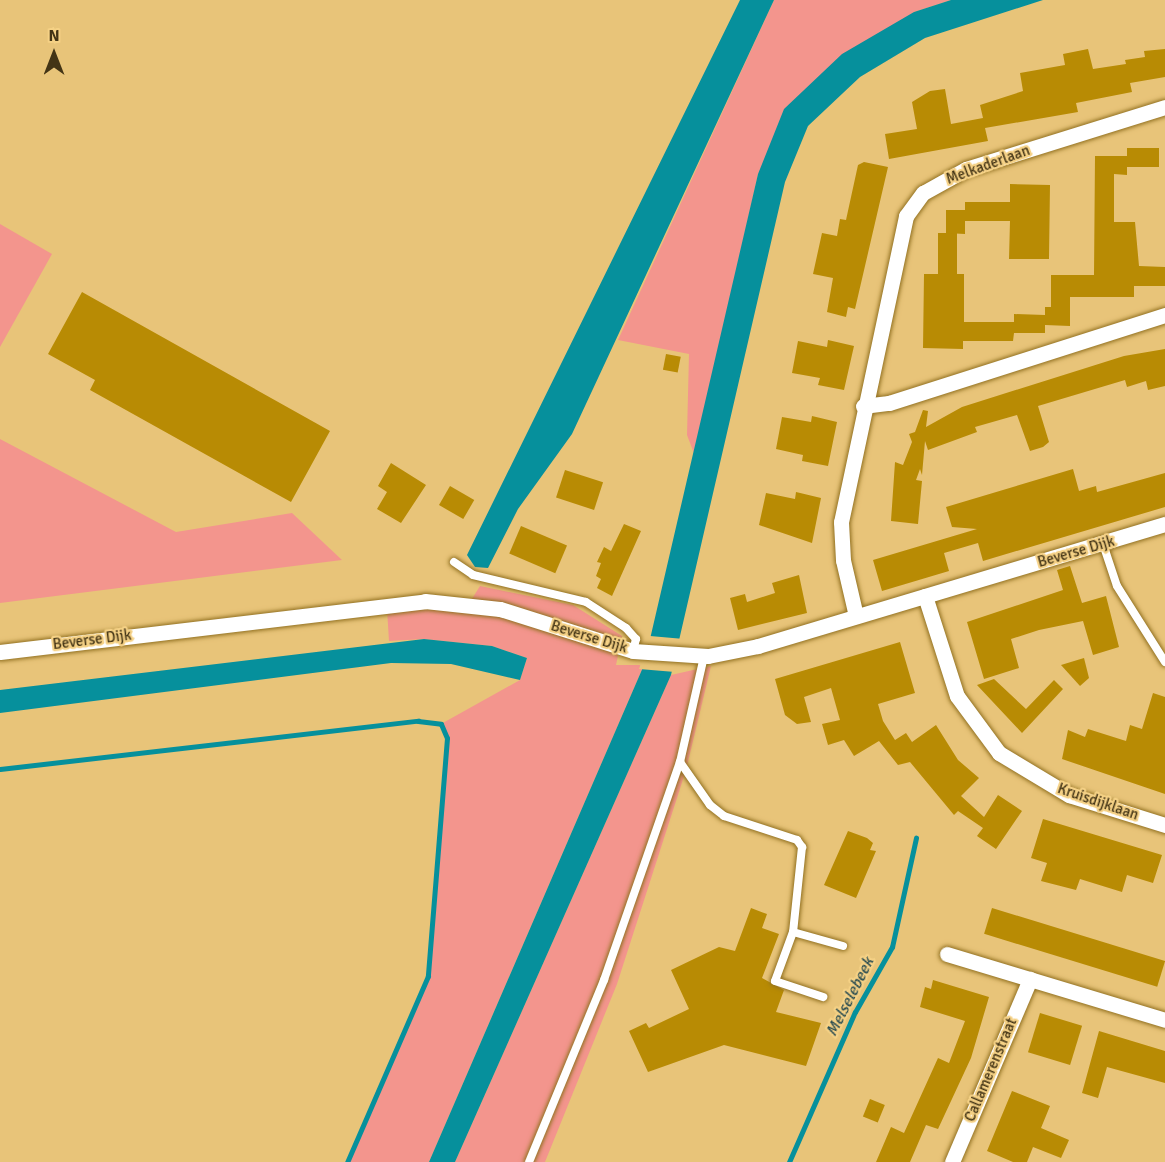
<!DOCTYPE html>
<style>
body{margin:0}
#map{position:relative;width:1165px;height:1162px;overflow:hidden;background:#e8c479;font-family:Signika,sans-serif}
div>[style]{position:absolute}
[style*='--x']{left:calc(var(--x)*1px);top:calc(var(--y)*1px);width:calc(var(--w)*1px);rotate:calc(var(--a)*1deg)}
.green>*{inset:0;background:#f3958d}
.water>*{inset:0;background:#06909c}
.pier>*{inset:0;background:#e8c479}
.stream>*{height:5px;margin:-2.5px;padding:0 2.5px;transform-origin:2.5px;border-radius:2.5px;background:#06909c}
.building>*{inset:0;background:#b88b04;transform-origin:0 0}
.roads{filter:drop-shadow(0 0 2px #927121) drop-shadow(0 0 2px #927121)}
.service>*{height:8px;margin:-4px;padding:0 4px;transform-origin:4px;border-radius:4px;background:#fff}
.minor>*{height:15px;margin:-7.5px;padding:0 7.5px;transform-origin:7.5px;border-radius:7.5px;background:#fff}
span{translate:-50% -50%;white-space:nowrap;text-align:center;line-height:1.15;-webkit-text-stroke:4.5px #f5d185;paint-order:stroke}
.street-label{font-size:15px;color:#433415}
.water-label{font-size:16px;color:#2b4d51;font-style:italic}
.north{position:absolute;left:24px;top:24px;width:60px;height:60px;-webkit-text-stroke:4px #f5d185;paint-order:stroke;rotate:0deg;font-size:16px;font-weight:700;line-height:24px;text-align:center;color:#433415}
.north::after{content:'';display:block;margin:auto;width:21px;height:27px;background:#433415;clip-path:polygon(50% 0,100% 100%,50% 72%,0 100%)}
</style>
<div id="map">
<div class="green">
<div style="clip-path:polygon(774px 0,951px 0,914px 12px,758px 174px,695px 456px,687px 435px,689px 354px,618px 340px)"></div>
<div style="clip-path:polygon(0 224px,52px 254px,0 347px)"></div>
<div style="clip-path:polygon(0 439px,176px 532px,292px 513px,342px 560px,0 603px)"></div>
<div style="clip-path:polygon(480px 586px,573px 605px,622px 636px,616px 665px,644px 665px,429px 1162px,347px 1162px,428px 976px,447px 738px,441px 724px,520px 680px,527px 658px,492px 646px,424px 639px,389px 641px,387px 609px,465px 610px)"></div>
<div style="clip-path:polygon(711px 666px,686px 770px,617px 984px,545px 1162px,455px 1162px,671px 675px)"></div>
</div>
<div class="water">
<div style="clip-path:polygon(740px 0,774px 0,572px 434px,518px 509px,488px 568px,475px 567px,467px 555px)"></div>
<div style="clip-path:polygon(951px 0,1043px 0,925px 38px,860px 77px,808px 126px,785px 182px,671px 675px,455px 1162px,429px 1162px,644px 665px,758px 174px,784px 109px,842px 54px,914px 12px)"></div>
<div style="clip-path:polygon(424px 639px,492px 646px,527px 658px,520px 680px,451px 664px,391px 663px,0 713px,0 690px)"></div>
</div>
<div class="pier">
<div style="clip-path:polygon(650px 636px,684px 639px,675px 672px,639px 669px)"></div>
</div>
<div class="stream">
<div style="--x:0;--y:769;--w:421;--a:-6.6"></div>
<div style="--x:418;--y:721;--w:23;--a:7"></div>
<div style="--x:441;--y:724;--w:15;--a:67"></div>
<div style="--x:447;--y:738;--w:239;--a:94.6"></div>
<div style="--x:428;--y:976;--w:203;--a:113.5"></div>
<div style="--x:789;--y:1162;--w:164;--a:-66.3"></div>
<div style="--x:855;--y:1012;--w:75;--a:-60.4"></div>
<div style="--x:892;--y:947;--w:112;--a:-77.6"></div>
</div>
<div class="building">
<div style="clip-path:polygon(1088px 49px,1093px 69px,1126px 64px,1125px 60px,1145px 57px,1144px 51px,1165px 49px,1165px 77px,1130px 83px,1132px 92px,1076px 103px,1078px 112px,985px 128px,988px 141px,889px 159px,885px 134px,917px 129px,912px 102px,930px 91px,945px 89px,951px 124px,983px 118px,980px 105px,1023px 91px,1020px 73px,1065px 65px,1063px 54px)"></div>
<div style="left:1127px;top:148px;width:32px;height:19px"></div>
<div style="clip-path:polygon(1095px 156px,1127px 156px,1127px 175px,1114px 174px,1114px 222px,1135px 222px,1139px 266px,1165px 267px,1165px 286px,1134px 286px,1134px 297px,1070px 297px,1070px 326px,1045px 325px,1045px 333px,1014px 333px,1013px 341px,963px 341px,963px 349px,923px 348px,924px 274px,938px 274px,938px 233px,957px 233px,957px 274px,964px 274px,964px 322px,1014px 322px,1014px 314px,1045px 315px,1045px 307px,1051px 307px,1051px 275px,1094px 275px)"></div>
<div style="clip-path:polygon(864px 162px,888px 167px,855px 309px,848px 307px,846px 317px,827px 312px,833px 278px,813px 274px,822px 233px,837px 236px,840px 219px,846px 220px,858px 165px)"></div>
<div style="clip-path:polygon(1010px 184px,1050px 185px,1049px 259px,1009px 259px,1010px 221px,965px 221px,965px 234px,946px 233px,946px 210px,965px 210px,965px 202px,1010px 202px)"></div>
<div style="clip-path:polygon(82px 292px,330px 431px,291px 502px,90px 390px,95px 380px,48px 354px)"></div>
<div style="clip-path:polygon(828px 340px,854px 346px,844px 390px,818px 385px,820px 378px,792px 373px,798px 341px,827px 347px)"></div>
<div style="clip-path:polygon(1165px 349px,1165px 386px,1148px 390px,1146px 381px,1127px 387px,1125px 380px,1038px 406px,1049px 442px,1043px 447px,1030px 451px,1017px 415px,975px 427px,977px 432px,928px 450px,925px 441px,922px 475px,920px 469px,916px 480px,922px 481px,918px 524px,891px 521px,895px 462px,903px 465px,912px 442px,909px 434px,915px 432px,923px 410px,928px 411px,926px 427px,962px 407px,1124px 356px)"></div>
<div style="left:666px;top:354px;width:15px;height:16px;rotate:11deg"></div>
<div style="clip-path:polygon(812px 416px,837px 422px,828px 466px,802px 461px,803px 455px,776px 449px,782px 417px,811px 422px)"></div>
<div style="clip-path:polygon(391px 463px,426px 485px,401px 523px,377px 509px,387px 492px,378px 486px)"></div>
<div style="clip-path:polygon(1073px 469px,1079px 491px,1096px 486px,1097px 492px,1165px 473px,1165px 507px,983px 561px,978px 543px,944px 553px,949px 571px,882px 591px,873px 560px,977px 529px,952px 527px,946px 507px)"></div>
<div style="left:565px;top:470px;width:40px;height:29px;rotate:18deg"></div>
<div style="left:450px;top:486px;width:28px;height:22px;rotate:30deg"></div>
<div style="clip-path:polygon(796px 492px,821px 498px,812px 543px,759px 525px,766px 493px,795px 499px)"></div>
<div style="clip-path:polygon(624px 524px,641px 531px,612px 596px,597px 588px,601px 579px,596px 576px,601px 563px,597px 562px,604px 547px,611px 551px)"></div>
<div style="left:521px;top:526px;width:50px;height:30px;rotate:23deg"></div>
<div style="clip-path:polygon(1070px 566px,1082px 603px,1106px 596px,1119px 647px,1093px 655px,1083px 621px,1039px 630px,1011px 639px,1019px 668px,984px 679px,967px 622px,1063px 590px,1057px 570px)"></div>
<div style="clip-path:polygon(799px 575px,807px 613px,738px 630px,730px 598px,745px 594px,747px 602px,775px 593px,772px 583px)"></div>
<div style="clip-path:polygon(900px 642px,915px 693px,878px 704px,883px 721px,895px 740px,906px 733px,912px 742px,936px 725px,958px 760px,979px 778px,961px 796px,984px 817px,998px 795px,1022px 811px,996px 849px,977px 836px,983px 828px,958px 811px,954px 815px,910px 762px,898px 765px,879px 741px,854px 756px,844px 740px,828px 745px,822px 724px,840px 720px,831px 688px,804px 697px,811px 722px,797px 724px,785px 715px,775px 679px)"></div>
<div style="clip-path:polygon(1084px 658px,1089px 678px,1080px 686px,1061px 665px)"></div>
<div style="clip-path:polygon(994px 679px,1026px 709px,1054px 680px,1063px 689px,1022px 733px,977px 685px)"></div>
<div style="clip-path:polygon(1153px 693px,1165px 697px,1165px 794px,1062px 759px,1068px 730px,1085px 737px,1088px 729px,1126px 741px,1130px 725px,1142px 729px)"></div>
<div style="clip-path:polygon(1043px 819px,1162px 855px,1153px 883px,1127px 875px,1122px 892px,1080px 879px,1076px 890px,1041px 881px,1047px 863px,1031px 858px)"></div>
<div style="clip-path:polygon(848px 831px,867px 838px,873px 843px,870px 850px,876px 851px,856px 898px,824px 885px)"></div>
<div style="clip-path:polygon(751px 908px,767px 914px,762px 928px,779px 934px,762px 978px,784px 990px,776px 1012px,821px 1023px,806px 1066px,724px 1045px,648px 1072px,629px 1031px,646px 1023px,649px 1028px,689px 1009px,671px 970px,719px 947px,735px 951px)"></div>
<div style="left:992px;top:908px;width:181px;height:27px;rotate:17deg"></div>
<div style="clip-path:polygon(933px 980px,989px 997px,971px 1058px,938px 1129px,926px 1125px,910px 1162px,876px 1162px,891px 1127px,904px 1133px,938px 1058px,949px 1063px,965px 1021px,920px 1007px,925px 987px,931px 989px)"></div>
<div style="left:1040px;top:1013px;width:44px;height:41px;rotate:17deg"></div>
<div style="clip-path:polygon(1099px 1031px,1165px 1051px,1165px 1083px,1107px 1067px,1098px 1098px,1082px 1093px)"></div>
<div style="clip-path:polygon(1012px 1091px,1050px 1106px,1041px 1128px,1069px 1140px,1061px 1158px,1033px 1147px,1027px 1162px,1013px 1162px,987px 1151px)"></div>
<div style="left:870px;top:1099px;width:16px;height:19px;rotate:22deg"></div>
</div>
<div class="roads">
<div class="service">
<div style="--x:1103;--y:544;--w:44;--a:71.6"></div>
<div style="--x:1117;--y:586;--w:90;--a:57.7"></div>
<div style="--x:454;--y:562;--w:23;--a:34"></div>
<div style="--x:473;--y:575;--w:116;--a:13.4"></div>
<div style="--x:586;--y:602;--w:48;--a:33"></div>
<div style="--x:626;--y:628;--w:15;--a:48"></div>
<div style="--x:636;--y:639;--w:12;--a:104"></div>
<div style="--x:680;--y:762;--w:52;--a:55.1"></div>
<div style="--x:710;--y:805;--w:18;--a:38"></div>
<div style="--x:724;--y:816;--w:77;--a:18.2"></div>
<div style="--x:797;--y:840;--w:9;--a:54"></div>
<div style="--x:802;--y:847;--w:85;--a:96"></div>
<div style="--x:793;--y:932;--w:52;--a:110.2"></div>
<div style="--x:775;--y:981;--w:51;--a:18.4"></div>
<div style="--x:793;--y:932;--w:52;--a:15.6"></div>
<div style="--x:529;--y:1162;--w:197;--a:-67.6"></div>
<div style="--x:604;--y:980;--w:231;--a:-70.8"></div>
<div style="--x:680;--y:762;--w:109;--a:-77.2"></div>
</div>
<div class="minor">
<div style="--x:863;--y:406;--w:26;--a:-7"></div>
<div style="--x:889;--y:403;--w:290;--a:-17.7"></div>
<div style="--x:925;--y:596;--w:105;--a:72.3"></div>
<div style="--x:957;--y:696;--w:71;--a:53.6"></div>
<div style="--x:999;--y:753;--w:82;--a:31"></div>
<div style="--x:1069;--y:795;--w:101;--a:17.4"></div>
<div style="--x:856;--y:616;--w:57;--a:-103.1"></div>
<div style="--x:843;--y:560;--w:38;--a:-93"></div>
<div style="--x:841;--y:522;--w:313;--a:-78"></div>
<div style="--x:906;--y:216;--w:29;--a:-54"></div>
<div style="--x:923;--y:193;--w:49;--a:-29.2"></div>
<div style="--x:966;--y:169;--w:208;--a:-17.3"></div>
<div style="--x:0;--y:652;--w:428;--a:-6.8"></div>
<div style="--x:425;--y:601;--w:75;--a:6.1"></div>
<div style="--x:500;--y:609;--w:139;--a:17.5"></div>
<div style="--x:633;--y:651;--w:75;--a:3.8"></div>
<div style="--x:708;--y:656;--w:51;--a:-11.3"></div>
<div style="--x:758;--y:646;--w:425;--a:-16.7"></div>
<div style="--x:947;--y:954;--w:228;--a:16.8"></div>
<div style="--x:952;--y:1162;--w:199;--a:-66.9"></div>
</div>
</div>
<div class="street-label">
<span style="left:988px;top:165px;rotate:-20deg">Melkaderlaan</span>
<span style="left:1076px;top:552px;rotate:-16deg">Beverse Dijk</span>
<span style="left:589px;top:637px;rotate:17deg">Beverse Dijk</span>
<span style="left:92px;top:640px;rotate:-7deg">Beverse Dijk</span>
<span style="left:1098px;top:802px;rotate:19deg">Kruisdijklaan</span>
<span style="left:991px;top:1070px;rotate:-67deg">Callamerenstraat</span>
</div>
<div class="water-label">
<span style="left:850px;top:997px;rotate:-63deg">Melselebeek</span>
</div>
<div class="north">N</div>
</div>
